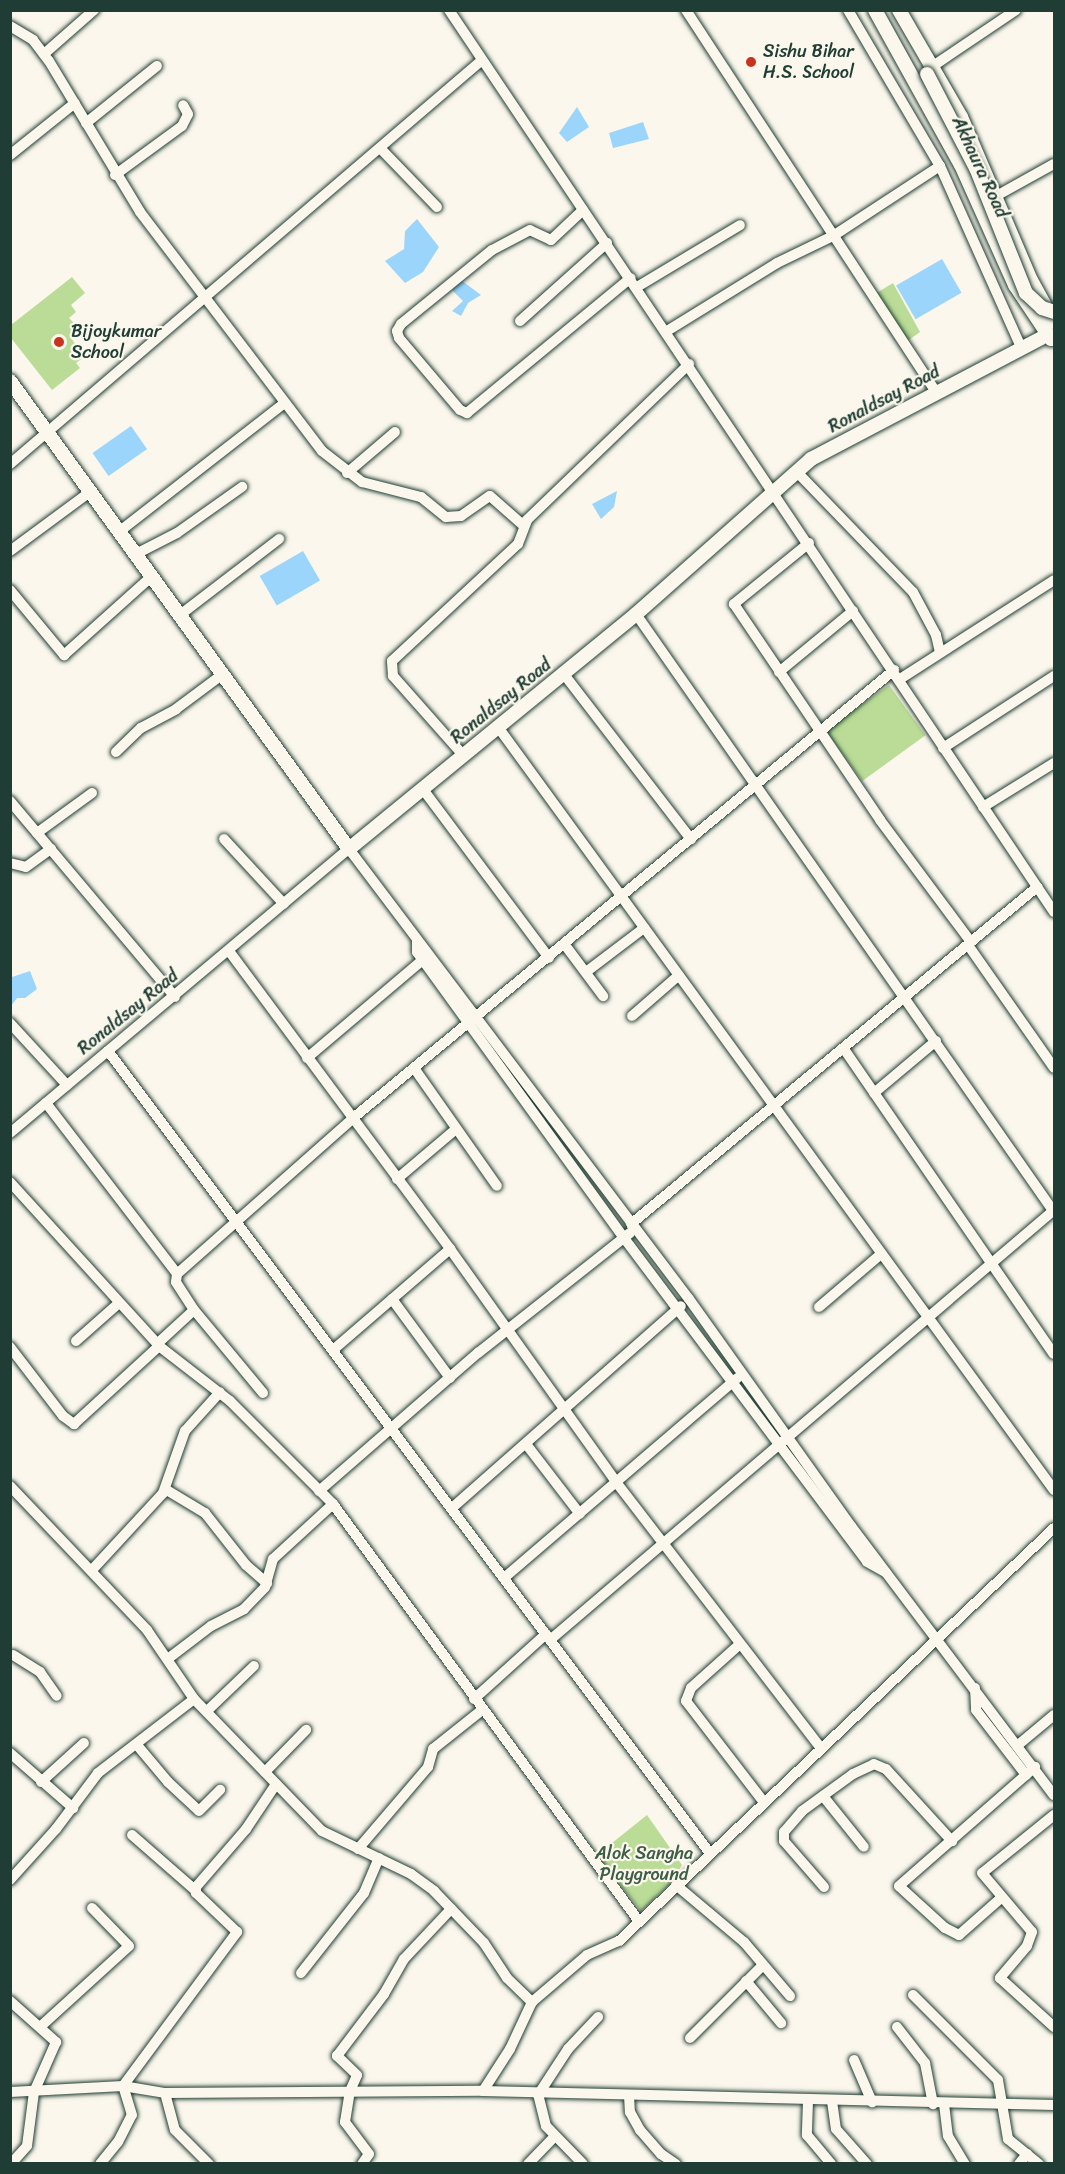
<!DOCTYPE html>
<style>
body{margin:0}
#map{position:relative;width:1065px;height:2174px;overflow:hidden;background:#fbf7ec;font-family:Sriracha,sans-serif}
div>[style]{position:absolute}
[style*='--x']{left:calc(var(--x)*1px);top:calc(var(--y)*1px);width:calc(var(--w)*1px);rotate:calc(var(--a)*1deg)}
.green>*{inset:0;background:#badc96;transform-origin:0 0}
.water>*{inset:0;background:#9cd5fc;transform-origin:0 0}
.roads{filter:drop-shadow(0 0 2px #1f3d34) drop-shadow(0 0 2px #1f3d34)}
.minor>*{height:10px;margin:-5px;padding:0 5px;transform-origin:5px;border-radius:5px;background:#fbf7ec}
.major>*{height:14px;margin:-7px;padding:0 7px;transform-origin:7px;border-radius:7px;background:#fbf7ec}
.bridges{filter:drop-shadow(0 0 2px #1f3d34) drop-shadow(0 0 2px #1f3d34)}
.major-bridge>*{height:14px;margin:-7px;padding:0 7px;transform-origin:7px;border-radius:7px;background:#fbf7ec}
.dots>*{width:16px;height:16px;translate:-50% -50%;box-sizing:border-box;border:3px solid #fbf7ec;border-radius:50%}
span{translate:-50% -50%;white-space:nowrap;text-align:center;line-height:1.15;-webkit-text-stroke:4.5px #fbf7ec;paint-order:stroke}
.poi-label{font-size:18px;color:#1f3d34}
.left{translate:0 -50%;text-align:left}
.street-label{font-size:18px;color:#1f3d34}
.park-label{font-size:18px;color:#3e5d48}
.frame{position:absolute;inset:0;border:12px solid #1f3d34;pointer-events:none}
</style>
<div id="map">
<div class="green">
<div style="clip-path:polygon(72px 277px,85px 293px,71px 305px,76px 312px,69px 318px,80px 329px,70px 337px,85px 356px,76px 363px,80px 368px,52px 390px,11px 338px,11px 325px)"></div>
<div style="clip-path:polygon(893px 283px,920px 332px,906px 342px,875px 294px)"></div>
<div style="left:889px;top:685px;width:62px;height:78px;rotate:54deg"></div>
<div style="clip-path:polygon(647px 1815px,682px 1865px,671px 1883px,641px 1911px,597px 1855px)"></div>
</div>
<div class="water">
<div style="clip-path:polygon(577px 107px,589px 127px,567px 142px,559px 133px)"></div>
<div style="clip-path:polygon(643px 122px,649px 139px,613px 148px,609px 133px)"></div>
<div style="clip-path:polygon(417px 219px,439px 247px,423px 272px,405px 283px,385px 261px,404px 249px,405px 231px)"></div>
<div style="left:942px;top:259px;width:39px;height:53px;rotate:60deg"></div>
<div style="clip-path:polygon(461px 280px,481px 295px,468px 303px,461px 316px,452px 311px,463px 301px,452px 290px)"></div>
<div style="left:131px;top:426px;width:28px;height:47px;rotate:55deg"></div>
<div style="clip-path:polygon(617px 491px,614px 507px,601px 519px,592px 504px)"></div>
<div style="left:303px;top:551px;width:34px;height:50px;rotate:60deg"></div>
<div style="clip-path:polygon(30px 971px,37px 989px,25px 998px,17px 998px,11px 1006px,12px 977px)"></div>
</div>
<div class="roads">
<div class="minor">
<div style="--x:449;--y:10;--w:1086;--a:56.15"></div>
<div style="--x:686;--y:10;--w:455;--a:56.8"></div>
<div style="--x:848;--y:10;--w:181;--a:59.5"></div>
<div style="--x:940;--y:166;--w:198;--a:65.9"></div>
<div style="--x:10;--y:26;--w:27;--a:31"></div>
<div style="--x:33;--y:40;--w:26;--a:53"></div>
<div style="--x:49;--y:61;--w:176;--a:58.9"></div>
<div style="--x:140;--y:212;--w:300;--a:52.7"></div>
<div style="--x:322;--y:451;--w:51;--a:37.8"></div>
<div style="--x:362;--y:482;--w:61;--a:14.3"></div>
<div style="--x:421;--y:497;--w:32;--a:39"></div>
<div style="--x:446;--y:517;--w:15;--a:-4"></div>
<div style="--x:461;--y:516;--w:35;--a:-35"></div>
<div style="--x:490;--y:496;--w:45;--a:41.4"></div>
<div style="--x:44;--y:54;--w:67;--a:-41.3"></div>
<div style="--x:933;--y:66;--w:100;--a:-34"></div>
<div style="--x:86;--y:123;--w:91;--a:-38.8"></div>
<div style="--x:380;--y:148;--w:82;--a:46"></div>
<div style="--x:10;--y:155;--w:83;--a:-38.7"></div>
<div style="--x:115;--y:175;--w:83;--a:-36.2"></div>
<div style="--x:182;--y:126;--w:13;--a:-63"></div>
<div style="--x:188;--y:114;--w:10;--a:-119"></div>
<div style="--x:998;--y:195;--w:64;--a:-29"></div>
<div style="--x:583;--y:210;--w:44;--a:136.8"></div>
<div style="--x:551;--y:240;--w:23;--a:-155"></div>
<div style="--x:530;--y:230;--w:43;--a:152.2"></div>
<div style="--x:492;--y:250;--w:117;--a:140.9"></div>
<div style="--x:401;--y:324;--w:8;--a:120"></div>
<div style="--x:397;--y:331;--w:7;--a:74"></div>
<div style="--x:399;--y:338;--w:94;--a:49.7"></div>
<div style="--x:460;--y:410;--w:8;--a:23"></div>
<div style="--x:467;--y:413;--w:212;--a:-39.5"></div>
<div style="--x:637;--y:287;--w:120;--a:-31"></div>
<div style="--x:520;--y:321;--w:117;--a:-41.9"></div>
<div style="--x:667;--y:331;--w:129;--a:-31.7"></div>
<div style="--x:777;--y:263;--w:62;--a:-25.7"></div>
<div style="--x:833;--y:236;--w:128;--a:-33.2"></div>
<div style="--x:10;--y:464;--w:621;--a:-40.56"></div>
<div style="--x:796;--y:471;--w:168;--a:46"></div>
<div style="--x:913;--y:592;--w:49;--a:61.9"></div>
<div style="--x:936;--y:635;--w:18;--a:77"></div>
<div style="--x:347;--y:473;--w:63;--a:-40.5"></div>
<div style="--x:120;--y:531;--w:207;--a:-37.9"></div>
<div style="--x:809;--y:543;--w:97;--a:140.9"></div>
<div style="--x:734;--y:604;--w:261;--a:55.9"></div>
<div style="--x:880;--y:820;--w:152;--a:53.3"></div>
<div style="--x:10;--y:551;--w:101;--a:-36.5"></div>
<div style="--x:136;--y:554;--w:46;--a:-27.1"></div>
<div style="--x:177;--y:533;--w:80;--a:-35.3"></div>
<div style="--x:10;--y:590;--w:85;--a:50.3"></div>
<div style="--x:64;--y:655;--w:118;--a:-41.9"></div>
<div style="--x:636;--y:614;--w:730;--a:55.05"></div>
<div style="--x:180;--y:615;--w:125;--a:-37.5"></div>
<div style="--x:779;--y:672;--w:96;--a:-39.5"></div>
<div style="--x:563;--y:673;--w:210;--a:52.4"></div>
<div style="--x:900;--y:679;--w:183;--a:-32.7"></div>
<div style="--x:498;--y:727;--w:944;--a:53.92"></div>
<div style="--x:943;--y:748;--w:132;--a:-33"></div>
<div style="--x:116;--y:752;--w:35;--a:-44"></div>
<div style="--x:141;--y:728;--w:40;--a:-28"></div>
<div style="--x:176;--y:709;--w:59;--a:-36.7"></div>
<div style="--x:463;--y:755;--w:106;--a:-131.5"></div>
<div style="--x:393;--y:676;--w:15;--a:-94"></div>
<div style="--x:392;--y:661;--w:172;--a:-42.9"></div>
<div style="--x:518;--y:544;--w:26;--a:-69"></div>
<div style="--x:527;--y:520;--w:225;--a:-43.9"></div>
<div style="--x:422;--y:788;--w:212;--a:53.2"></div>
<div style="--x:10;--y:801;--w:256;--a:49.9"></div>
<div style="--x:983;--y:807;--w:84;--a:-31.8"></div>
<div style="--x:37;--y:833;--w:68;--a:-36"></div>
<div style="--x:224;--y:839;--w:88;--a:47.3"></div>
<div style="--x:10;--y:863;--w:16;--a:14"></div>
<div style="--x:26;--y:867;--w:31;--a:-36"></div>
<div style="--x:417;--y:940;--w:12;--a:90"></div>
<div style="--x:417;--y:952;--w:353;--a:54.1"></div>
<div style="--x:624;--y:1238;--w:405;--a:53.1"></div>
<div style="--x:867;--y:1562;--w:21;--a:29"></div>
<div style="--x:565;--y:945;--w:64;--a:53.3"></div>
<div style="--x:968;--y:945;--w:150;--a:55"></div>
<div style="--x:229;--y:951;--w:371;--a:53.4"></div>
<div style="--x:450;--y:1249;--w:286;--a:54.5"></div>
<div style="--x:616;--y:1482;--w:334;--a:52.4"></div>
<div style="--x:586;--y:972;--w:73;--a:-37.2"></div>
<div style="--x:632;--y:1016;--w:62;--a:-41.1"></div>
<div style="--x:10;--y:1023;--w:84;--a:47.4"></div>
<div style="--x:844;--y:1049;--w:370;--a:55.5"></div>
<div style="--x:108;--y:1051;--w:1001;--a:53.12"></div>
<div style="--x:307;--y:1058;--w:156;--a:-40.3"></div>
<div style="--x:414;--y:1068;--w:144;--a:54.9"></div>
<div style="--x:874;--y:1093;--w:81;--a:-40"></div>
<div style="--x:46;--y:1103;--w:215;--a:52.5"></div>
<div style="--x:10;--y:1133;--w:442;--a:-40"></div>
<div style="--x:349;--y:849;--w:564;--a:52.93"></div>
<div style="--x:689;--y:1299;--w:279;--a:54.5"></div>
<div style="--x:851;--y:1526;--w:337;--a:53"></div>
<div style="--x:397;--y:1179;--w:77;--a:-40.3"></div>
<div style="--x:10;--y:1182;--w:222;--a:47.7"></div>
<div style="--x:159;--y:1346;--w:90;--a:37.8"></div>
<div style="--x:230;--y:1401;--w:146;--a:45"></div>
<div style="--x:333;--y:1504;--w:516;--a:53.75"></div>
<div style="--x:631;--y:1224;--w:528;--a:-39.69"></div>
<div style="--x:392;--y:1299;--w:98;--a:53.7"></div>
<div style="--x:819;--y:1307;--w:82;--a:-40.5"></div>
<div style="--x:76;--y:1341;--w:57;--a:-41.5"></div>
<div style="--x:157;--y:1344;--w:50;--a:-42.6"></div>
<div style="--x:10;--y:1347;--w:87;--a:52.5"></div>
<div style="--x:63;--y:1416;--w:14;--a:36"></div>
<div style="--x:74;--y:1424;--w:115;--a:-42.5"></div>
<div style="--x:333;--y:1350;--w:155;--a:-40.8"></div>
<div style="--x:263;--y:1393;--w:108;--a:-129.7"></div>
<div style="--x:194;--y:1310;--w:33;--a:-123"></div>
<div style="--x:176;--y:1282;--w:8;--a:-83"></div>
<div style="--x:177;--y:1274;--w:234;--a:-41.5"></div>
<div style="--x:352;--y:1119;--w:704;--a:-39.64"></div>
<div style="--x:526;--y:1444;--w:88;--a:52.4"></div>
<div style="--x:10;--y:1486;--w:199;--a:46.4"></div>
<div style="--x:147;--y:1630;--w:83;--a:55.7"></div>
<div style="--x:194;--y:1699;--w:184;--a:45.9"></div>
<div style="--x:322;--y:1831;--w:99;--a:25.8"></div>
<div style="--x:411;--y:1874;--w:29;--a:36"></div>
<div style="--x:434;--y:1891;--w:72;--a:46.1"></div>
<div style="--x:484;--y:1943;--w:42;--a:56.7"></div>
<div style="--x:507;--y:1978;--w:35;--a:44"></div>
<div style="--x:165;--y:1489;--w:47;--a:31"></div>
<div style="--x:205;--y:1513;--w:66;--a:51.7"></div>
<div style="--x:246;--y:1565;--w:28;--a:41"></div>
<div style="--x:319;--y:1491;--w:211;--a:-41"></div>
<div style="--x:478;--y:1353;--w:194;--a:-38.3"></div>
<div style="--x:452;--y:1508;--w:305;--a:-41.4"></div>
<div style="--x:92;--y:1570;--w:105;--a:-47.3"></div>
<div style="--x:163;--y:1493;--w:66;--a:-70.5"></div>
<div style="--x:185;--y:1431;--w:52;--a:-48.1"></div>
<div style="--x:504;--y:1578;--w:307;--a:-40.6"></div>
<div style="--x:550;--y:1640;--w:663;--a:-40.47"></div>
<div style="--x:740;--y:1644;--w:66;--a:138.1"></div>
<div style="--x:691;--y:1688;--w:14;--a:111"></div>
<div style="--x:686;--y:1701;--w:126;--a:52.4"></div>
<div style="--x:13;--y:1655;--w:32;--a:32"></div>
<div style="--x:40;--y:1672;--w:29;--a:55"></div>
<div style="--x:169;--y:1658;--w:53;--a:-37.3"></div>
<div style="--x:211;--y:1626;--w:37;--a:-27"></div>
<div style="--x:244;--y:1609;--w:30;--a:-46"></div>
<div style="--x:265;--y:1587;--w:29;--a:-74"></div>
<div style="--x:273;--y:1559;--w:81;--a:-42.5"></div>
<div style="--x:975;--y:1688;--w:22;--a:87"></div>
<div style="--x:976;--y:1710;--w:82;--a:52.4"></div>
<div style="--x:474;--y:1699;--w:97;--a:-42.1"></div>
<div style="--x:207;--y:1711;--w:65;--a:-43.8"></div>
<div style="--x:137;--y:1745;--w:48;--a:50"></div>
<div style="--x:168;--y:1782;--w:42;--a:43.1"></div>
<div style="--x:199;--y:1811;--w:30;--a:-45"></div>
<div style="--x:1018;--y:1745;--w:47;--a:-39.8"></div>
<div style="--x:10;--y:1753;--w:84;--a:41.1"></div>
<div style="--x:265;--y:1772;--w:59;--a:-45.7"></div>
<div style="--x:41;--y:1782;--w:58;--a:-42.2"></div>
<div style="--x:823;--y:1796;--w:65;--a:51.2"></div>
<div style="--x:1054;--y:1815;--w:92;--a:141.1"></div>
<div style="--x:982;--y:1873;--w:77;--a:49.7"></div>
<div style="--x:1032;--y:1932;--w:15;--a:110"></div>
<div style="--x:1027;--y:1946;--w:42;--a:130.2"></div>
<div style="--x:1000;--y:1978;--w:73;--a:42.2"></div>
<div style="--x:132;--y:1835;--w:84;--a:41.1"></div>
<div style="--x:358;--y:1849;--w:108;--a:-49.5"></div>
<div style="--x:428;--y:1767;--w:19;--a:-74"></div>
<div style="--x:433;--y:1749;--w:63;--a:-38.5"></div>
<div style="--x:10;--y:1880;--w:69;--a:-48"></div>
<div style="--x:56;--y:1829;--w:70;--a:-53.1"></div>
<div style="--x:98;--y:1773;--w:121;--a:-37.6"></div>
<div style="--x:676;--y:1885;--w:89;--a:40"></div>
<div style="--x:744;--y:1942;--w:71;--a:49.6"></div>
<div style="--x:824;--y:1887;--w:61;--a:-131"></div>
<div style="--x:784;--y:1841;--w:9;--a:-90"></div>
<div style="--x:784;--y:1832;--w:28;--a:-49"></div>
<div style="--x:802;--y:1811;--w:63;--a:-36"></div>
<div style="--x:853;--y:1774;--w:23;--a:-25"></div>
<div style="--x:874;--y:1764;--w:13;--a:23"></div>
<div style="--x:886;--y:1769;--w:98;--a:47.5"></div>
<div style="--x:1001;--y:1898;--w:56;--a:138.6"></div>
<div style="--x:959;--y:1935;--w:16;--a:-153"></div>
<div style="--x:945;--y:1928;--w:62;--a:-137.6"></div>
<div style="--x:899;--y:1886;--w:181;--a:-41.2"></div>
<div style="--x:301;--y:1973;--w:102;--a:-51.8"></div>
<div style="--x:364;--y:1893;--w:38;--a:-67"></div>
<div style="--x:746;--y:1981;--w:55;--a:50.2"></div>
<div style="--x:913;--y:1995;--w:120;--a:45"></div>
<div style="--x:998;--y:2080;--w:60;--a:80.4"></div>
<div style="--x:1008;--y:2139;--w:40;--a:39"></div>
<div style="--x:10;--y:2001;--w:62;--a:41.7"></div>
<div style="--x:56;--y:2042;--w:55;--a:113.7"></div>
<div style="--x:34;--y:2092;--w:54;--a:97.4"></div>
<div style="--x:27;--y:2146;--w:24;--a:132"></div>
<div style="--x:40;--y:2027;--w:120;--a:-42.3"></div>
<div style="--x:129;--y:1946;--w:53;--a:-134.2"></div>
<div style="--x:897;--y:2027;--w:46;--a:52.1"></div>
<div style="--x:925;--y:2063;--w:42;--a:79"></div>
<div style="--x:690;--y:2038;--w:102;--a:-45"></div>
<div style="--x:854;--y:2060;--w:46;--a:66.8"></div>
<div style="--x:483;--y:2091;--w:50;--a:-57.3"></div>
<div style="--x:510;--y:2049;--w:52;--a:-64.9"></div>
<div style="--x:532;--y:2002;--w:72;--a:-40.5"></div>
<div style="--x:587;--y:1955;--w:35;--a:-24"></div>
<div style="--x:619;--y:1941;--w:600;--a:-43.51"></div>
<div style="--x:10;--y:2092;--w:113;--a:-3"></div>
<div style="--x:123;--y:2086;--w:43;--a:9.5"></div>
<div style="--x:165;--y:2093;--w:318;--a:-0.4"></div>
<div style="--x:483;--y:2091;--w:571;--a:1.4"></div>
<div style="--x:165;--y:2093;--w:38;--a:75"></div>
<div style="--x:175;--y:2130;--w:48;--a:45"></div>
<div style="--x:629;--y:2095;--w:17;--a:87"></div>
<div style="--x:630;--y:2112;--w:21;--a:61"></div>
<div style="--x:640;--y:2130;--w:32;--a:49"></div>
<div style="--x:661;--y:2154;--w:18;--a:34"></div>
<div style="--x:808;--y:2101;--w:34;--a:92"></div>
<div style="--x:807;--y:2135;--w:38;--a:50"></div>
<div style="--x:832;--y:2101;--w:28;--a:82"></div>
<div style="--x:836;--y:2129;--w:47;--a:48.5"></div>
<div style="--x:944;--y:2104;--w:32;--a:83"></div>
<div style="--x:948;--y:2136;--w:33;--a:59"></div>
<div style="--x:100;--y:2164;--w:28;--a:-51"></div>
<div style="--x:118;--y:2142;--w:30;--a:-63"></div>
<div style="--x:132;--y:2115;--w:30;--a:-107"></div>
<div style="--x:123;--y:2086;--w:192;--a:-53.5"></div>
<div style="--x:237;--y:1932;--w:57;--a:-136.4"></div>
<div style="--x:196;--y:1893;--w:6;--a:-90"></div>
<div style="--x:196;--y:1887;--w:77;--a:-49.2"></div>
<div style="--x:246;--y:1829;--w:54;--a:-56.3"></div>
<div style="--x:362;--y:2164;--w:12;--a:-55"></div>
<div style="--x:369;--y:2154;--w:40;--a:-127"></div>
<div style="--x:345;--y:2122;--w:31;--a:-81"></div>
<div style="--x:350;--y:2091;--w:17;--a:-66"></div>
<div style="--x:357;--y:2075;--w:28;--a:-136"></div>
<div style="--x:337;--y:2056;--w:78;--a:-52.8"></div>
<div style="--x:384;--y:1994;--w:40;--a:-60.3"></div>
<div style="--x:404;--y:1959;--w:69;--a:-46.8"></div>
<div style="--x:528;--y:2164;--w:39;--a:-46"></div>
<div style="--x:583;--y:2164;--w:53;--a:-134.2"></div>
<div style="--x:546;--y:2126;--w:32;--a:-104"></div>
<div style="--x:538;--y:2095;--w:55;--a:-56.9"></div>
<div style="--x:568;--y:2049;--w:44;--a:-46.8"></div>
<div style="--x:1019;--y:2164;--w:13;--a:-51"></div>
</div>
<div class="major">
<div style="--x:875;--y:10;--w:177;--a:61"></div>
<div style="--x:961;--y:165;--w:132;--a:65.8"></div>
<div style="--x:1015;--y:285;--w:65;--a:56.3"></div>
<div style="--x:899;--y:10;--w:124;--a:59.9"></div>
<div style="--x:961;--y:117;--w:177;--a:66.8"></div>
<div style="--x:1031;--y:280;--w:48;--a:61.3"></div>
<div style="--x:10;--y:381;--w:578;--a:54.08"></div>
<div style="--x:349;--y:849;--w:371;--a:-39.3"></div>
<div style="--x:636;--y:614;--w:234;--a:-41.5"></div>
<div style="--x:811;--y:459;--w:260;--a:-27.7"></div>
</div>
</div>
<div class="bridges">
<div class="major-bridge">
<div style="--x:927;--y:74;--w:106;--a:62.5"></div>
<div style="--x:976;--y:168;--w:135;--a:68.2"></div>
<div style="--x:1026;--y:293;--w:22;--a:43"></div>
<div style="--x:1042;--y:308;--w:13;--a:18"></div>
</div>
</div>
<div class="dots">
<div style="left:751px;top:62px;background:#c8321e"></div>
<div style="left:59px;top:342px;background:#c8321e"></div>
</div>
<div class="poi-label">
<span class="left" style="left:763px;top:62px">Sishu Bihar<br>H.S. School</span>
<span class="left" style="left:71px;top:342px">Bijoykumar<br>School</span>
</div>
<div class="street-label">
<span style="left:980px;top:167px;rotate:65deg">Akhaura Road</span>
<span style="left:884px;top:399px;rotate:-28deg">Ronaldsay Road</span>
<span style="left:501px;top:701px;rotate:-39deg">Ronaldsay Road</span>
<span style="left:128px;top:1012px;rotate:-39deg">Ronaldsay Road</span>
</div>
<div class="park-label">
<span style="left:644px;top:1864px">Alok Sangha<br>Playground</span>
</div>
<div class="frame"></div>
</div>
